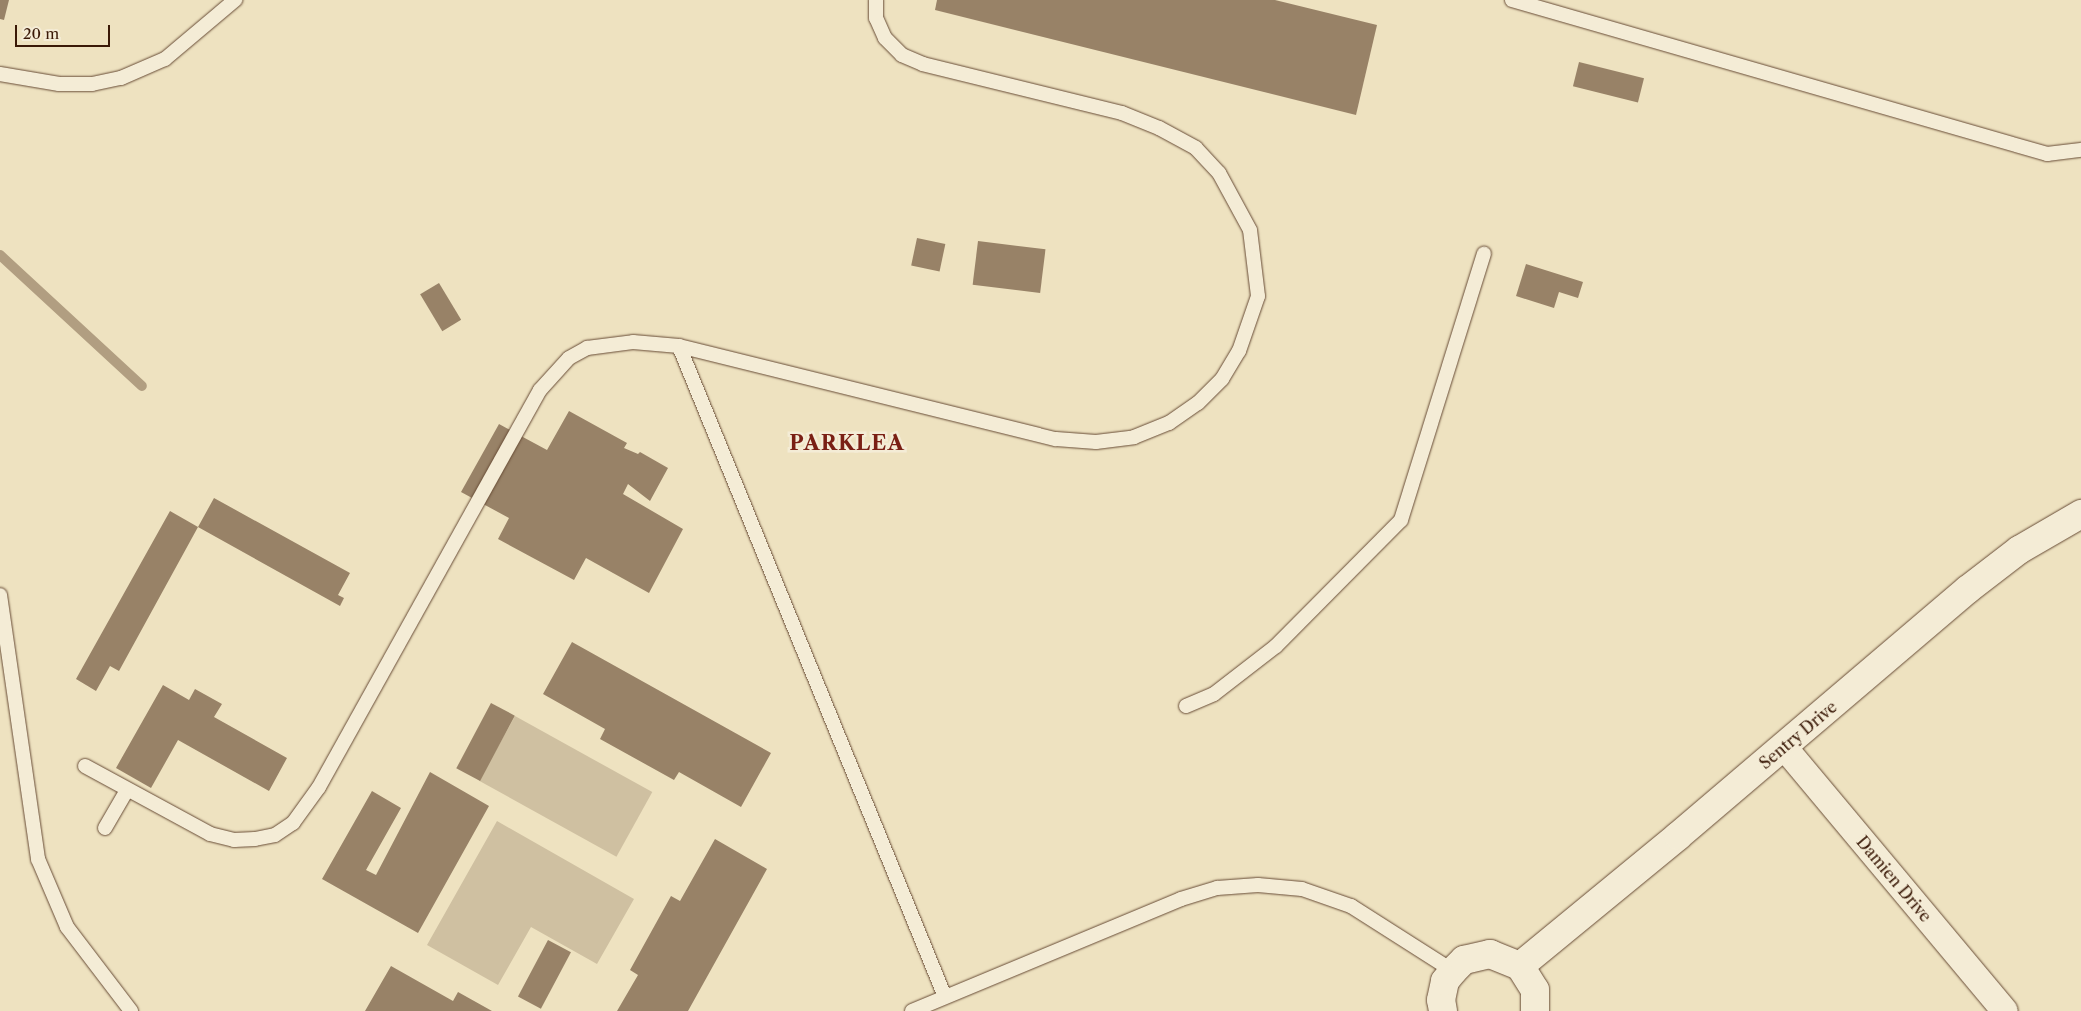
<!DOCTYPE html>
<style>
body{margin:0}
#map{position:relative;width:2081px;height:1011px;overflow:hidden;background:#eee2c0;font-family:"Libre Caslon Text",serif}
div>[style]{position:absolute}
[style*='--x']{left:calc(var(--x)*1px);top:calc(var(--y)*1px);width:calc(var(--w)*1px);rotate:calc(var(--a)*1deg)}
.green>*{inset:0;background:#cfc0a1;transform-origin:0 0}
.stream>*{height:10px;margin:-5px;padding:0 5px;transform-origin:5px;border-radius:5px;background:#b19e81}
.building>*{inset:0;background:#988267;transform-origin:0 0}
.roads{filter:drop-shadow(0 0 1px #674b35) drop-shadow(0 0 1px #674b35)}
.service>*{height:14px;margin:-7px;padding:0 7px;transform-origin:7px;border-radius:7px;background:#f4ecd6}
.minor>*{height:26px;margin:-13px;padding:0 13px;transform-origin:13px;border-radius:13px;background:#f4ecd6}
.tertiary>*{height:28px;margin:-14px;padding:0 14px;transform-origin:14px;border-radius:14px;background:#f4ecd6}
span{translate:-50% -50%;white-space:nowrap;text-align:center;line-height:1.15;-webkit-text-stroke:5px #f4ecd6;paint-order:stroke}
.street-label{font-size:16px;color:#3a1907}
.district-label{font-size:21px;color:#7a1f14;font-weight:700;letter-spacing:1px}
.scale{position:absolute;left:15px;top:25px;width:95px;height:22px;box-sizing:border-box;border:2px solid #3a1907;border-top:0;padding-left:6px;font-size:15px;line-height:18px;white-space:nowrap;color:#3a1907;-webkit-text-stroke:4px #f4ecd6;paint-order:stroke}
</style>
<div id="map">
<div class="green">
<div style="left:515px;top:716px;width:157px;height:74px;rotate:29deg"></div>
<div style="clip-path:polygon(497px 821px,634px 899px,597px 964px,531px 927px,498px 985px,427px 945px)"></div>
</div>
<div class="stream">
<div style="--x:0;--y:255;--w:193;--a:42.7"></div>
</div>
<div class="building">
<div style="clip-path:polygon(0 0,9px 0,4px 20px,0 19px)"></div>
<div style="clip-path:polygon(937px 0,1275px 0,1377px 25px,1356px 115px,935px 10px)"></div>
<div style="left:1579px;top:62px;width:67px;height:25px;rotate:14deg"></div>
<div style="left:917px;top:238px;width:29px;height:28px;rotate:12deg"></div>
<div style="left:978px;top:241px;width:68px;height:44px;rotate:7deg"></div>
<div style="clip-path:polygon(1526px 264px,1583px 282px,1578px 298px,1559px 292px,1554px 308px,1516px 296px)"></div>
<div style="left:439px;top:283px;width:43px;height:22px;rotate:59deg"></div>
<div style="clip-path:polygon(569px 411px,627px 443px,624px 448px,638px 454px,640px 452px,668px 468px,650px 501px,628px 484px,623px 494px,683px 529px,649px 593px,586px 558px,574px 580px,498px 539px,509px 518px,461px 492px,499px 424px,547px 450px)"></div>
<div style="clip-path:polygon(214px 498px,350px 573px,338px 595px,344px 598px,340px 606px,198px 527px)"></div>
<div style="clip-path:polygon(170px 511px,198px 527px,119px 671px,110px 666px,96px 691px,76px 679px)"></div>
<div style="clip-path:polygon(572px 642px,771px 753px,741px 807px,679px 772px,674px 780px,600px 739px,605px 729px,543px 694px)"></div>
<div style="clip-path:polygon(163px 685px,189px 700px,195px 689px,222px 704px,214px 717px,287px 758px,269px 791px,178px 740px,151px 788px,116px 768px)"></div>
<div style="left:491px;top:703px;width:27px;height:74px;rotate:28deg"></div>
<div style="clip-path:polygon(430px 772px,489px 806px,418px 933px,322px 879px,372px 791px,401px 808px,366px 870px,376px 875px)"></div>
<div style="clip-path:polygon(715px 839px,767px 869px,688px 1011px,617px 1011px,638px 975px,630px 970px,671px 896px,680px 901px)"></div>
<div style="left:548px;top:940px;width:26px;height:64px;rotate:28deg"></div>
<div style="clip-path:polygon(391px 966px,453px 1001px,458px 992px,492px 1011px,365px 1011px)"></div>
</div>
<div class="roads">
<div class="service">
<div style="--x:1512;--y:0;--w:557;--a:16.06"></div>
<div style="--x:2047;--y:154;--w:34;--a:-7"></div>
<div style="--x:0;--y:74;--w:60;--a:9.6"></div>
<div style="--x:59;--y:84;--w:33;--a:0"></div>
<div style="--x:92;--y:84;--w:30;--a:-12"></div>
<div style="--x:121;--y:78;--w:48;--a:-23.4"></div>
<div style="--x:165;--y:59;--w:92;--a:-40.1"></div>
<div style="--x:679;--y:346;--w:703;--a:67.77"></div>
<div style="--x:0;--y:595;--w:267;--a:81.8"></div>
<div style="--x:38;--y:859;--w:74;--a:66.9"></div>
<div style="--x:67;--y:927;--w:106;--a:52.7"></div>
<div style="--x:1186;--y:706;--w:30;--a:-23"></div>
<div style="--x:1214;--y:694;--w:78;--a:-37.7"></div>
<div style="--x:1276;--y:646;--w:177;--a:-45.2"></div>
<div style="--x:1401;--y:520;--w:279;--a:-72.7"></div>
<div style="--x:85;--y:766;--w:142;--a:28.5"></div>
<div style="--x:210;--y:834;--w:25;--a:14"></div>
<div style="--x:234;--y:840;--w:21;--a:-3"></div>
<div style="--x:255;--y:839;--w:20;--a:-11"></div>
<div style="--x:275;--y:835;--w:22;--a:-34"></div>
<div style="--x:293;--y:823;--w:44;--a:-54.2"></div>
<div style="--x:319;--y:787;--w:454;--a:-60.9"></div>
<div style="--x:540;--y:390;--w:43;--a:-47.8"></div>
<div style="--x:569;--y:358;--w:21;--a:-29"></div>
<div style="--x:587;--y:348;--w:46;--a:-7.4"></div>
<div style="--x:633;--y:342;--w:46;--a:5"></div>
<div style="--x:679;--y:346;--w:388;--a:13.9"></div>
<div style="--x:1056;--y:439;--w:40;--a:4.3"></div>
<div style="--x:1096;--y:442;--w:38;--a:-7"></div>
<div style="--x:1134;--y:437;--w:38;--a:-22"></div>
<div style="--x:1169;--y:423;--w:35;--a:-35"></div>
<div style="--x:1198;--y:403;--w:34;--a:-45"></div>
<div style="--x:1222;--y:379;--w:33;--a:-59"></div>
<div style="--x:1239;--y:351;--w:58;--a:-70.9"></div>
<div style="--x:1258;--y:296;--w:66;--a:-96.9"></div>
<div style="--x:1250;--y:230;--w:65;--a:-118.5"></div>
<div style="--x:1219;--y:173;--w:34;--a:-133"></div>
<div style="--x:1196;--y:148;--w:42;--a:-151.6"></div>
<div style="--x:1159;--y:128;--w:40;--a:-158"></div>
<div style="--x:1122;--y:113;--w:205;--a:-166.2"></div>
<div style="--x:923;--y:64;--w:23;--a:-157"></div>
<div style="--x:902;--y:55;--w:24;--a:-135"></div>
<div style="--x:885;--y:38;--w:22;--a:-114"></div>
<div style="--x:876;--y:18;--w:18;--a:-90"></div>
<div style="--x:105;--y:828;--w:44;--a:-59.9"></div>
<div style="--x:912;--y:1011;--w:291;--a:-22.6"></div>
<div style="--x:1181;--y:899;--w:38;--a:-17"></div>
<div style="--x:1217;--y:888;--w:41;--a:-4.2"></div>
<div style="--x:1258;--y:885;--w:44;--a:5.2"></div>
<div style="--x:1302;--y:889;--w:52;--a:19.1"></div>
<div style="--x:1351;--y:906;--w:121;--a:32.5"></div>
</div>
<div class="minor">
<div style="--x:1784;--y:747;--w:344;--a:50.1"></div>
</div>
<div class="tertiary">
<div style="--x:1520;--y:966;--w:205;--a:-39.4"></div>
<div style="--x:1678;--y:836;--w:380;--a:-40.4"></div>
<div style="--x:1967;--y:590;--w:66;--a:-37.6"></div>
<div style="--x:2019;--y:550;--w:72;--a:-30.1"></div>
<div style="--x:1443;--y:1011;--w:11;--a:-100"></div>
<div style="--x:1441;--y:1000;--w:19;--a:-78"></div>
<div style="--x:1445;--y:981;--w:13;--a:-51"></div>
<div style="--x:1453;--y:971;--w:16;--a:-45"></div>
<div style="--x:1464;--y:960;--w:27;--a:-13"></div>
<div style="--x:1490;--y:954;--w:32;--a:22"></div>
<div style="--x:1520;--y:966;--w:28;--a:58"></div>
<div style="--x:1535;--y:990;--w:21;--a:90"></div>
</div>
</div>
<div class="street-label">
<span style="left:1798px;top:735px;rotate:-40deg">Sentry Drive</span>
<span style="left:1894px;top:879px;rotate:50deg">Damien Drive</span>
</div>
<div class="district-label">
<span style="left:847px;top:443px">PARKLEA</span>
</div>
<div class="scale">20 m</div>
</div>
